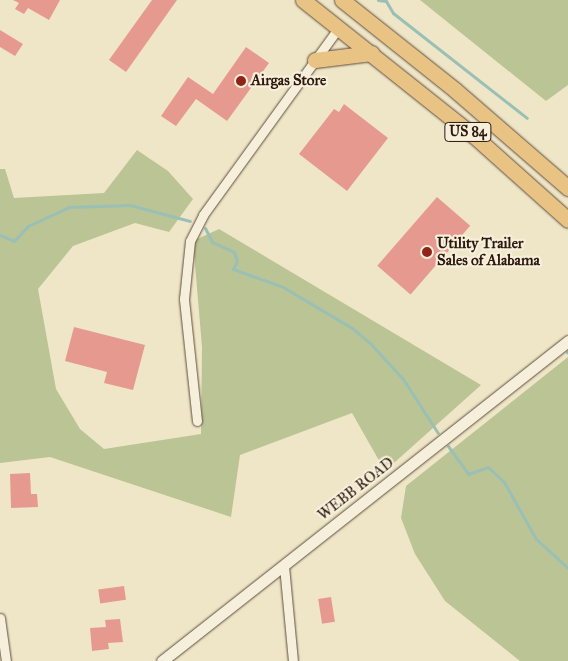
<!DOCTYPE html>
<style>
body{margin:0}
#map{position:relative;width:568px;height:661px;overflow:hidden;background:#efe6c7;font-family:"IM FELL Great Primer",serif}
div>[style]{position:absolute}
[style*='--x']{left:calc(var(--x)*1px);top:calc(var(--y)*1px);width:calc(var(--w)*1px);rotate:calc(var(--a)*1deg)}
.green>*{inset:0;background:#bbc494}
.stream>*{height:3px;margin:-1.5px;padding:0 1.5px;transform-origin:1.5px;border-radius:1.5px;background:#9ac0b6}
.building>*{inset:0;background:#e69a8f;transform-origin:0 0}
.roads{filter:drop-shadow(0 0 1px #5e4c3c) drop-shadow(0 0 1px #5e4c3c)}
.minor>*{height:9px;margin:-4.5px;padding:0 4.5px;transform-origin:4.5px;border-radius:4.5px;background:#f5efdb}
.tertiary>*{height:11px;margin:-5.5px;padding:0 5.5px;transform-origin:5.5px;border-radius:5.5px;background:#f5efdb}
.trunk>*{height:15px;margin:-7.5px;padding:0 7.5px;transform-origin:7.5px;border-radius:7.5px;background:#e8c384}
.dots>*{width:14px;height:14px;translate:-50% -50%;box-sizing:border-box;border:2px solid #f5efdb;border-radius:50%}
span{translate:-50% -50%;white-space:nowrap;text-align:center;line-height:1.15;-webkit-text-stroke:4.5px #f5efdb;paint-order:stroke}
.shield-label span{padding:1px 4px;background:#f5efdb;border:1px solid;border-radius:4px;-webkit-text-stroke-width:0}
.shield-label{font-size:14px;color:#2e180e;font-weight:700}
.poi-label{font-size:15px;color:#2e180e;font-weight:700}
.left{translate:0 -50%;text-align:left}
.street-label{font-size:15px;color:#2e180e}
</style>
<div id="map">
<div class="green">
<div style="clip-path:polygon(420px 0,568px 0,568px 85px,546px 101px)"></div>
<div style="clip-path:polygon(137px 150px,168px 171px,193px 199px,169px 232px,135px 223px,73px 246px,38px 289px,56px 389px,80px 429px,104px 449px,201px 434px,202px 347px,193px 241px,219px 229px,481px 385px,385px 471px,352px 413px,240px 455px,231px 517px,50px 457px,0 463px,0 169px,5px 169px,14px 198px,104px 193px)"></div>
<div style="clip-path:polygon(568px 357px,568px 661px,520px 661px,445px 601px,415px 554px,401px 518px,406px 486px)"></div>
</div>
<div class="stream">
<div style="--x:378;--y:0;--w:8;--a:7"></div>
<div style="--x:386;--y:1;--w:14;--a:60"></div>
<div style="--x:393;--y:13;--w:170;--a:38.1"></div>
<div style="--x:205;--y:228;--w:16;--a:63"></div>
<div style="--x:212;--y:242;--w:24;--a:24"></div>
<div style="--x:234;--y:252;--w:9;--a:72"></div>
<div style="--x:237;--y:261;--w:9;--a:117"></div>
<div style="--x:233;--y:269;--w:53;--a:19.8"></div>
<div style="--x:283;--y:287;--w:80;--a:30.7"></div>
<div style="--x:352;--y:328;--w:25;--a:40"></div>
<div style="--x:371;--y:344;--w:47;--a:47.6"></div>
<div style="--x:403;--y:379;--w:64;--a:57.1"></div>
<div style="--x:0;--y:235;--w:15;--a:23"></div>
<div style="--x:14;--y:241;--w:21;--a:-47"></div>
<div style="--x:28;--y:226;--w:45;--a:-24.9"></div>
<div style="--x:69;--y:207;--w:61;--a:-1.9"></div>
<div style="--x:130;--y:205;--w:62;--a:14.9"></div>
<div style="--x:567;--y:352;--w:1;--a:45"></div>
<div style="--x:448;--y:446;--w:34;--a:54"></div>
<div style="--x:468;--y:474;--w:21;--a:-19"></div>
<div style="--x:488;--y:467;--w:22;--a:43"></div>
<div style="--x:504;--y:482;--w:65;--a:60.7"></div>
<div style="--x:536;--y:539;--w:43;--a:42.2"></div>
</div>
<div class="building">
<div style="clip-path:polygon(13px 0,60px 0,49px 20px,28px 8px,24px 14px,15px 9px,19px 3px)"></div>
<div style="clip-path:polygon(152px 0,177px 0,126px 72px,109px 60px)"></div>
<div style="clip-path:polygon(0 30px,23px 44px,15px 56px,0 47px)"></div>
<div style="clip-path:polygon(246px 47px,269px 63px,227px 121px,196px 99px,176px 126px,161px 116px,188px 77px,213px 94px)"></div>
<div style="clip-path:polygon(344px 104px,388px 138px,347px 191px,299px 154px,334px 109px,339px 112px)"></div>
<div style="left:437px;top:197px;width:44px;height:91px;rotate:41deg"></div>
<div style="clip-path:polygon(74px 327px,145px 345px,133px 390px,104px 383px,107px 372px,65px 361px)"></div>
<div style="clip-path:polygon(30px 473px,31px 494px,37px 494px,38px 507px,11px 508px,10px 474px)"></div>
<div style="left:124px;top:586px;width:14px;height:26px;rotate:82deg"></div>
<div style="left:331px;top:597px;width:25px;height:13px;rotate:81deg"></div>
<div style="clip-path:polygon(120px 619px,123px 642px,108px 643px,109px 649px,92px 651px,90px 628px,106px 627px,105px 620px)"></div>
</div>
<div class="roads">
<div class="minor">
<div style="--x:197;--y:421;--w:123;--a:-96.1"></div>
<div style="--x:184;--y:299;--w:58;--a:-84.1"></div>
<div style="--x:190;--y:241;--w:29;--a:-63"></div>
<div style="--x:203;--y:215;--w:232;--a:-54.1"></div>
<div style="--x:284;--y:566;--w:95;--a:84.6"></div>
<div style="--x:0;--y:618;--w:43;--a:82.1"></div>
</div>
<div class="tertiary">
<div style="--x:162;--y:661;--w:517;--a:-38.24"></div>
</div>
<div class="trunk">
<div style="--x:303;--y:0;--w:217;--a:38.5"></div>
<div style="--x:473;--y:135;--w:127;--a:41.8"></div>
<div style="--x:342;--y:0;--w:144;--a:38.5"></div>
<div style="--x:455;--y:90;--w:150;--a:40.9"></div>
<div style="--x:315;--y:60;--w:57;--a:-7"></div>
</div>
</div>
<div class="dots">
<div style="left:241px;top:81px;background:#8f2418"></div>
<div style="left:427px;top:252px;background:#8f2418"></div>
</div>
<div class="shield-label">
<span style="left:468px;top:132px">US 84</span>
</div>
<div class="poi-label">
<span class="left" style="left:251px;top:81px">Airgas Store</span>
<span class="left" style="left:437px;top:252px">Utility Trailer<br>Sales of Alabama</span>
</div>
<div class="street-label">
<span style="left:356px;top:489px;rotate:-38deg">WEBB ROAD</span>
</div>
</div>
